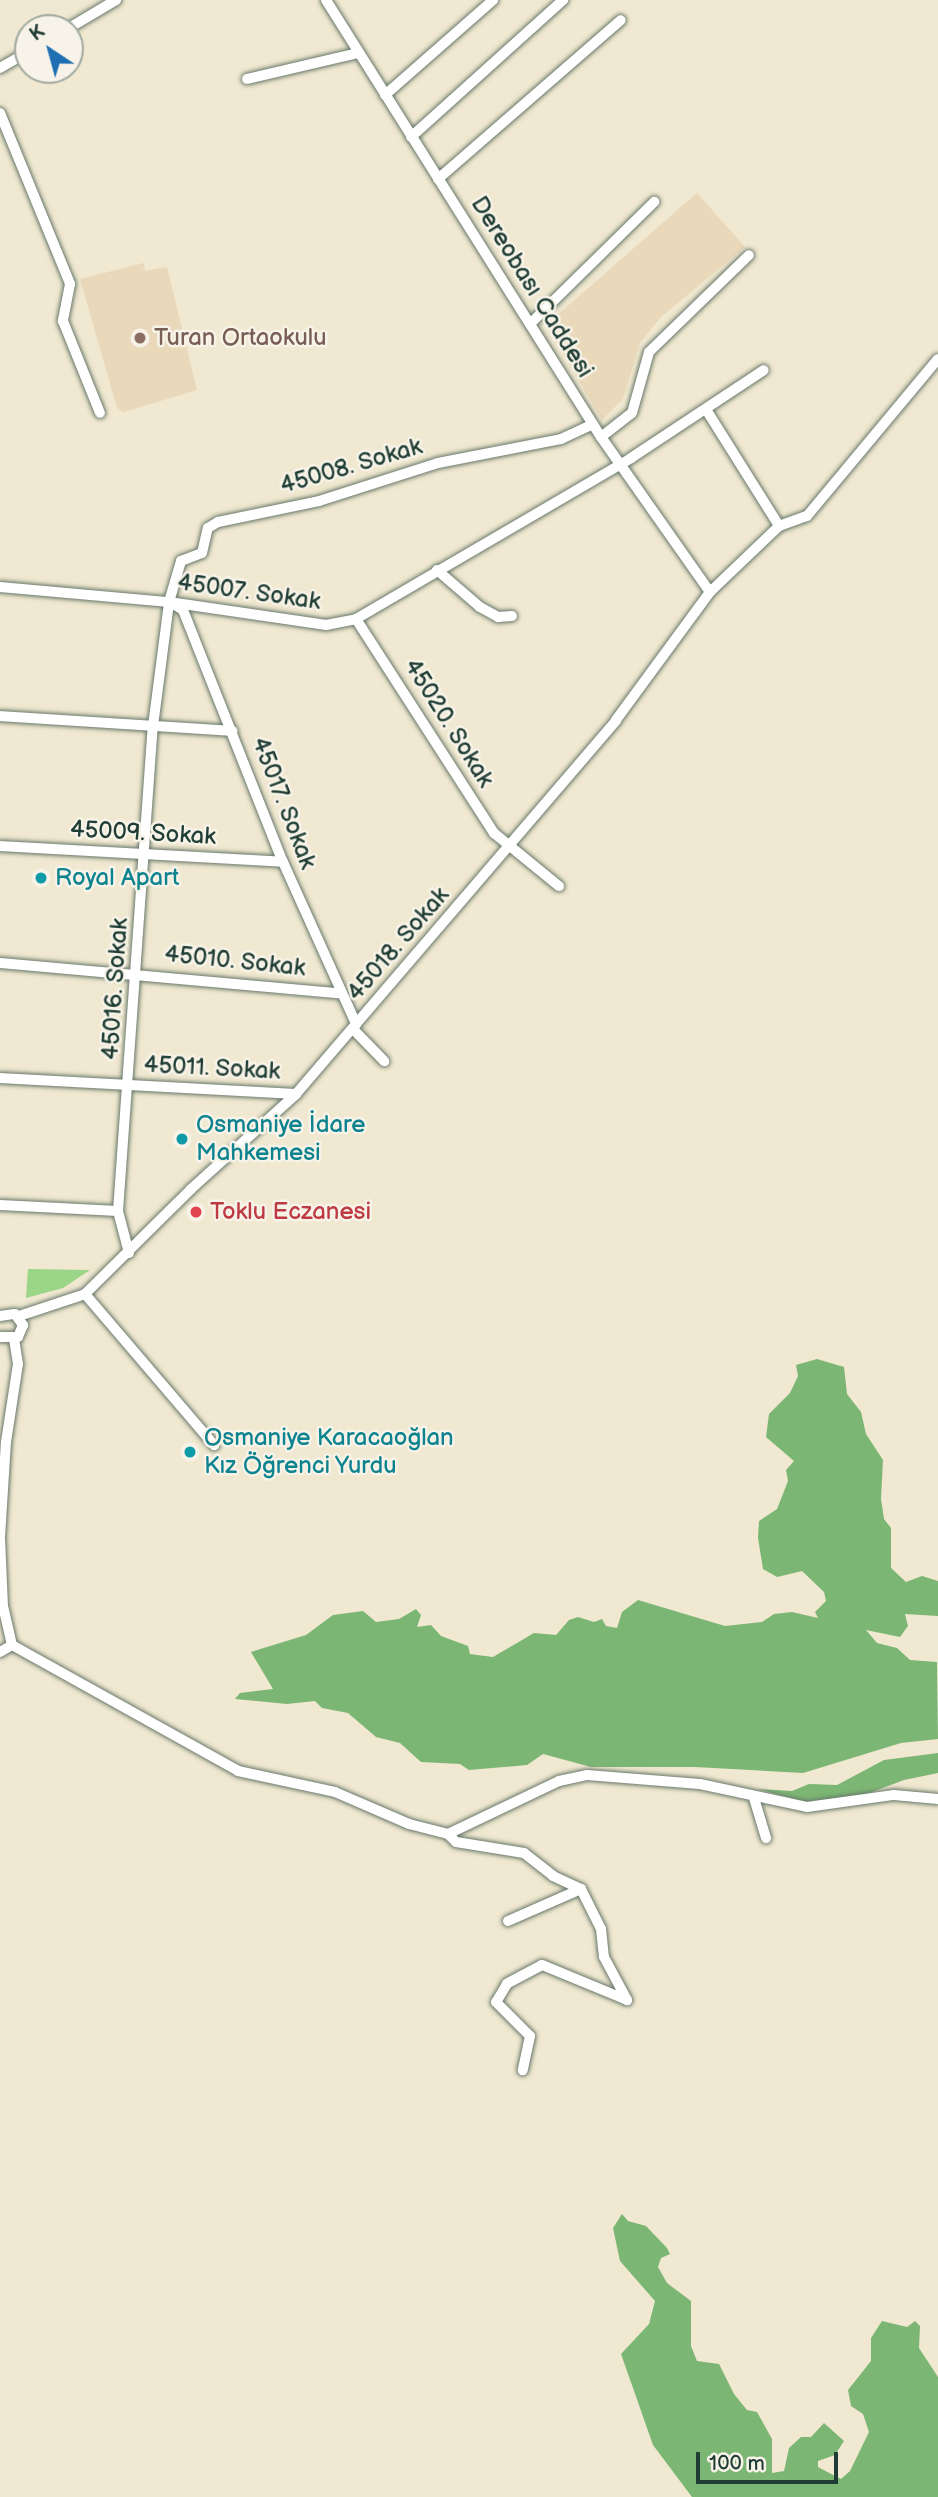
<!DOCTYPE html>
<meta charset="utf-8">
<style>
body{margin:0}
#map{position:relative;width:938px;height:2497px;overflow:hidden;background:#f0e8d0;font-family:"Balsamiq Sans",sans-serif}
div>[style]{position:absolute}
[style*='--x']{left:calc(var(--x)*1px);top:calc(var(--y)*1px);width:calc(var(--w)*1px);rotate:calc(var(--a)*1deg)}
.built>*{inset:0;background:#ead8ba}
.green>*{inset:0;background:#9bd587}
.forest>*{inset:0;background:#7cb674}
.roads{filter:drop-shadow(0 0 2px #68796b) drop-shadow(0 0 2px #68796b)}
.minor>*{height:10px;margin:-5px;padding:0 5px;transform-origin:5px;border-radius:5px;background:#fff}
.dots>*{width:19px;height:19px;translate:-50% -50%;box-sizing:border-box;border:4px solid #f7f3e8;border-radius:50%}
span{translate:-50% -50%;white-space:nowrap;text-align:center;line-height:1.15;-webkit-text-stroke:5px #f7f3e8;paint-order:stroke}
.street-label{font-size:24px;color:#1f3d34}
.education-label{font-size:24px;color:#785e54}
.left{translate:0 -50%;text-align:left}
.culture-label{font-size:24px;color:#0d838f}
.health-label{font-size:24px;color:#be3a42}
.north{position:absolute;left:14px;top:14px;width:70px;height:70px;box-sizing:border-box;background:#f7f3e8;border:2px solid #a1aaa0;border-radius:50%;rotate:324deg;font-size:19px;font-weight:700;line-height:28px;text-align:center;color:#1f3d34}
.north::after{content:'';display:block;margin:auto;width:24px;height:32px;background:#1f6fb2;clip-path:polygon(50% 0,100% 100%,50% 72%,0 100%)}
.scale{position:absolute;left:696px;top:2452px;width:142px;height:32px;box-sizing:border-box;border:4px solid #1f3d34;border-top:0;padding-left:9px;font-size:21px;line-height:24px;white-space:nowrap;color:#1f3d34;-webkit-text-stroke:5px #f7f3e8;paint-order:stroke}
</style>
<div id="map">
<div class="built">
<div style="clip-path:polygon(697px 193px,745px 247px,661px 317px,640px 343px,623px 399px,602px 420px,546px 325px)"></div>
<div style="clip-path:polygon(144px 263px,145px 271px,167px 267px,197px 390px,124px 412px,117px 408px,80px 279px)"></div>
</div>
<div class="green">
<div style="clip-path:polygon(28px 1269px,90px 1270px,63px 1288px,26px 1298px)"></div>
</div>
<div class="forest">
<div style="clip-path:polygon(817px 1359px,844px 1367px,847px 1394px,861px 1412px,866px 1434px,883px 1460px,881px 1499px,884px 1519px,891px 1528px,891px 1568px,906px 1582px,922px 1576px,938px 1581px,938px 1616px,905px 1614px,908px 1626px,900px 1637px,866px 1630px,877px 1643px,897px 1648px,910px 1660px,937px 1662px,938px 1739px,901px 1743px,803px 1773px,695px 1767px,591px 1767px,543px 1754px,527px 1765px,469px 1770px,460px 1764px,421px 1762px,400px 1743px,376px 1737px,348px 1713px,322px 1708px,315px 1701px,287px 1704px,235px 1699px,240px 1693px,273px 1689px,251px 1652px,306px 1635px,333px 1615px,363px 1611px,376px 1622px,399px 1619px,416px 1609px,421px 1615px,417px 1627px,431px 1625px,441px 1636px,468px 1646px,470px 1654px,493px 1657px,534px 1633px,556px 1635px,569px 1620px,578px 1617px,594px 1622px,602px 1619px,606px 1626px,617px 1628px,622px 1612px,638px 1600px,725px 1626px,762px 1622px,774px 1614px,792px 1612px,818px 1618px,815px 1612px,826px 1601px,824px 1592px,802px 1571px,777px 1577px,763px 1569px,758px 1538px,759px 1521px,777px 1509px,788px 1481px,786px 1470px,794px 1461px,766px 1437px,769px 1414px,790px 1393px,798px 1376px,796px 1365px)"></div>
<div style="clip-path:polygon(938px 1753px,938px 1773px,904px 1780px,848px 1801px,810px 1803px,757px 1789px,792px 1791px,809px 1784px,837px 1785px,884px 1760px)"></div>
<div style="clip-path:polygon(622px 2214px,628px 2221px,646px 2226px,667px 2248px,670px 2254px,661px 2258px,658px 2267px,667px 2283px,691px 2301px,691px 2346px,697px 2361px,719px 2364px,734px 2394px,747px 2410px,757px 2412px,772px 2439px,772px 2473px,784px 2471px,789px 2448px,801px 2437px,811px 2437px,824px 2423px,844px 2441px,835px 2455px,818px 2461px,818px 2467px,841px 2479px,850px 2471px,869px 2432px,863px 2414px,851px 2406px,848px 2390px,871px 2361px,871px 2338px,882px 2321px,907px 2327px,915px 2321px,920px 2326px,919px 2348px,938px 2377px,938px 2497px,692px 2497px,653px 2445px,621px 2354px,649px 2324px,655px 2301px,620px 2261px,613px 2228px)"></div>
</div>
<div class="roads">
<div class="minor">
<div style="--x:326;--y:0;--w:516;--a:57.82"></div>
<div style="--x:601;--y:437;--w:189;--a:54.9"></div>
<div style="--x:69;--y:28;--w:55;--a:-30.8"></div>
<div style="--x:0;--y:68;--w:32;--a:-30"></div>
<div style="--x:247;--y:79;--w:114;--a:-13.2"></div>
<div style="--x:385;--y:95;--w:144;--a:-41.3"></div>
<div style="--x:0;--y:113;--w:185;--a:67.7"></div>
<div style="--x:70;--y:284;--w:38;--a:101"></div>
<div style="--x:63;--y:321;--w:99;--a:68.1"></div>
<div style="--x:411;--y:137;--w:205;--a:-42"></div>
<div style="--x:438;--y:179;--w:242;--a:-41"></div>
<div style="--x:531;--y:323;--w:173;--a:-44.5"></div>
<div style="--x:707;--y:411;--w:136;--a:57.9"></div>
<div style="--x:601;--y:437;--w:39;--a:-38"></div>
<div style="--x:632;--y:413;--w:63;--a:-74.4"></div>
<div style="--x:649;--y:352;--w:139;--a:-44.1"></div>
<div style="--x:437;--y:570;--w:57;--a:40.7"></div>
<div style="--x:480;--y:607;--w:21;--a:29"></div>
<div style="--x:498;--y:617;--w:14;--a:-4"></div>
<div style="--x:0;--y:587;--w:170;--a:5.1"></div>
<div style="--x:169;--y:602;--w:159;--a:8.3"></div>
<div style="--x:326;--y:625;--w:31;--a:-11"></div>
<div style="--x:356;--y:619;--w:319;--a:-30.3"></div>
<div style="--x:631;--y:458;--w:159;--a:-33.5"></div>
<div style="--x:175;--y:605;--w:9;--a:32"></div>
<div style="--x:183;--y:610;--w:271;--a:68.4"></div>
<div style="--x:283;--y:862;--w:178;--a:65.7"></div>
<div style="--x:356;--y:619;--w:255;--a:57.2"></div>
<div style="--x:494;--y:833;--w:84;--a:39.2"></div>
<div style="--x:0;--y:716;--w:233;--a:3.7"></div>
<div style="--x:0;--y:846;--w:283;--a:3.2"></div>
<div style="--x:0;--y:963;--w:340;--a:5.1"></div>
<div style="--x:353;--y:1029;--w:45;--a:45.9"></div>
<div style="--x:0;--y:1078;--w:296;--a:3.1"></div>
<div style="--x:0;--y:1205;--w:118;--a:2.9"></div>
<div style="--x:129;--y:1253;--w:43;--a:-104.7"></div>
<div style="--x:118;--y:1211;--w:486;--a:-85.9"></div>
<div style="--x:153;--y:726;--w:125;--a:-82.6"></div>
<div style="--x:169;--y:602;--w:43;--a:-73.7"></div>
<div style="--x:181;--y:561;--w:22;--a:-21"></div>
<div style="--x:202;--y:553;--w:26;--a:-77"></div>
<div style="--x:208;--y:528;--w:12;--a:-31"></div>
<div style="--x:218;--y:522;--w:103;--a:-11.7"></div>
<div style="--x:319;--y:501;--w:125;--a:-17.7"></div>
<div style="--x:438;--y:463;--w:125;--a:-11"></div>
<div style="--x:561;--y:439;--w:35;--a:-25"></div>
<div style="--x:85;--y:1294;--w:199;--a:49.5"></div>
<div style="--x:0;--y:1316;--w:15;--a:-8"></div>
<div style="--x:15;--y:1314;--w:14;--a:54"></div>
<div style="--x:23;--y:1325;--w:13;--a:113"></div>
<div style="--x:18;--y:1337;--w:18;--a:180"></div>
<div style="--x:19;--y:1316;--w:70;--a:-18.4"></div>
<div style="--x:85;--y:1294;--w:149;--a:-44.7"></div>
<div style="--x:191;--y:1189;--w:142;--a:-42.1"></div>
<div style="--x:296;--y:1094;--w:492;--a:-49.4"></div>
<div style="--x:616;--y:720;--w:159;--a:-53.7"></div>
<div style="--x:710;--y:592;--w:95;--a:-43.7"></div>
<div style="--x:779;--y:526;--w:30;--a:-20"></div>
<div style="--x:807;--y:516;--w:204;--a:-50.2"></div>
<div style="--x:12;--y:1645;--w:259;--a:29.1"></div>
<div style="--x:238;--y:1771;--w:99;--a:12.2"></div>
<div style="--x:335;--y:1792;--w:81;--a:23.4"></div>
<div style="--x:409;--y:1824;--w:40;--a:14.4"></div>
<div style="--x:448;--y:1834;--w:11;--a:45"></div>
<div style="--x:456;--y:1842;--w:69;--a:9.2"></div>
<div style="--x:524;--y:1853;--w:37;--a:38"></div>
<div style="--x:553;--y:1876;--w:31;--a:25"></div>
<div style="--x:581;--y:1889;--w:45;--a:63.4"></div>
<div style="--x:601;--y:1929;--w:28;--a:84"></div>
<div style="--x:604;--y:1957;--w:49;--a:61.9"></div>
<div style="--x:627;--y:2000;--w:92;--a:-157.6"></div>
<div style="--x:542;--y:1965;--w:40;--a:152"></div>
<div style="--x:507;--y:1984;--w:21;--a:121"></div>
<div style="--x:496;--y:2002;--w:48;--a:45"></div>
<div style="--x:530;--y:2036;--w:35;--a:102"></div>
<div style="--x:12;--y:1645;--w:39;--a:-103"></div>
<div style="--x:3;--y:1607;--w:70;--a:-92.5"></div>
<div style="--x:0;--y:1537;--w:95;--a:-86.4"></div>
<div style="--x:6;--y:1442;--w:79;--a:-81.3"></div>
<div style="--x:18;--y:1364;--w:24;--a:-99"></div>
<div style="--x:0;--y:1652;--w:14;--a:-30"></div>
<div style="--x:754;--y:1798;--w:42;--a:73.3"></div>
<div style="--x:448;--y:1834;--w:123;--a:-25.5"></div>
<div style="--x:559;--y:1781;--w:29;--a:-12"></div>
<div style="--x:587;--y:1775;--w:113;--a:4.6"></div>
<div style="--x:700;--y:1784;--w:109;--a:12.1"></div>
<div style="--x:807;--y:1807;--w:88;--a:-7.9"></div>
<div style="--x:894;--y:1795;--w:44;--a:5.2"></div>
<div style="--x:508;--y:1921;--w:80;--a:-23.7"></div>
</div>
</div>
<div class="dots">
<div style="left:140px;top:338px;background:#8d6e63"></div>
<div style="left:41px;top:878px;background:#0f9aa8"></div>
<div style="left:182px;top:1139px;background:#0f9aa8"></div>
<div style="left:196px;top:1212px;background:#e0444e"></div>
<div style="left:190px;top:1452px;background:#0f9aa8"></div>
</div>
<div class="street-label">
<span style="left:532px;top:287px;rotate:58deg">Dereobası Caddesi</span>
<span style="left:351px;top:466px;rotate:-16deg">45008. Sokak</span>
<span style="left:249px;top:592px;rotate:8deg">45007. Sokak</span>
<span style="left:449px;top:723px;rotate:58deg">45020. Sokak</span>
<span style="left:284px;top:803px;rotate:69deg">45017. Sokak</span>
<span style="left:143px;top:833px;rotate:3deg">45009. Sokak</span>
<span style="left:398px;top:944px;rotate:-49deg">45018. Sokak</span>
<span style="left:235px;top:961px;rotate:6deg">45010. Sokak</span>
<span style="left:115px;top:989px;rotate:-86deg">45016. Sokak</span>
<span style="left:212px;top:1068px;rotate:3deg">45011. Sokak</span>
</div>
<div class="education-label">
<span class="left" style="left:154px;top:338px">Turan Ortaokulu</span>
</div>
<div class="culture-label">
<span class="left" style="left:55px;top:878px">Royal Apart</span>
<span class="left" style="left:196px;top:1139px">Osmaniye İdare<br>Mahkemesi</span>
<span class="left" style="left:204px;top:1452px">Osmaniye Karacaoğlan<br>Kız Öğrenci Yurdu</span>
</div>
<div class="health-label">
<span class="left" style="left:210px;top:1212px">Toklu Eczanesi</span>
</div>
<div class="north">K</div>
<div class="scale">100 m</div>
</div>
